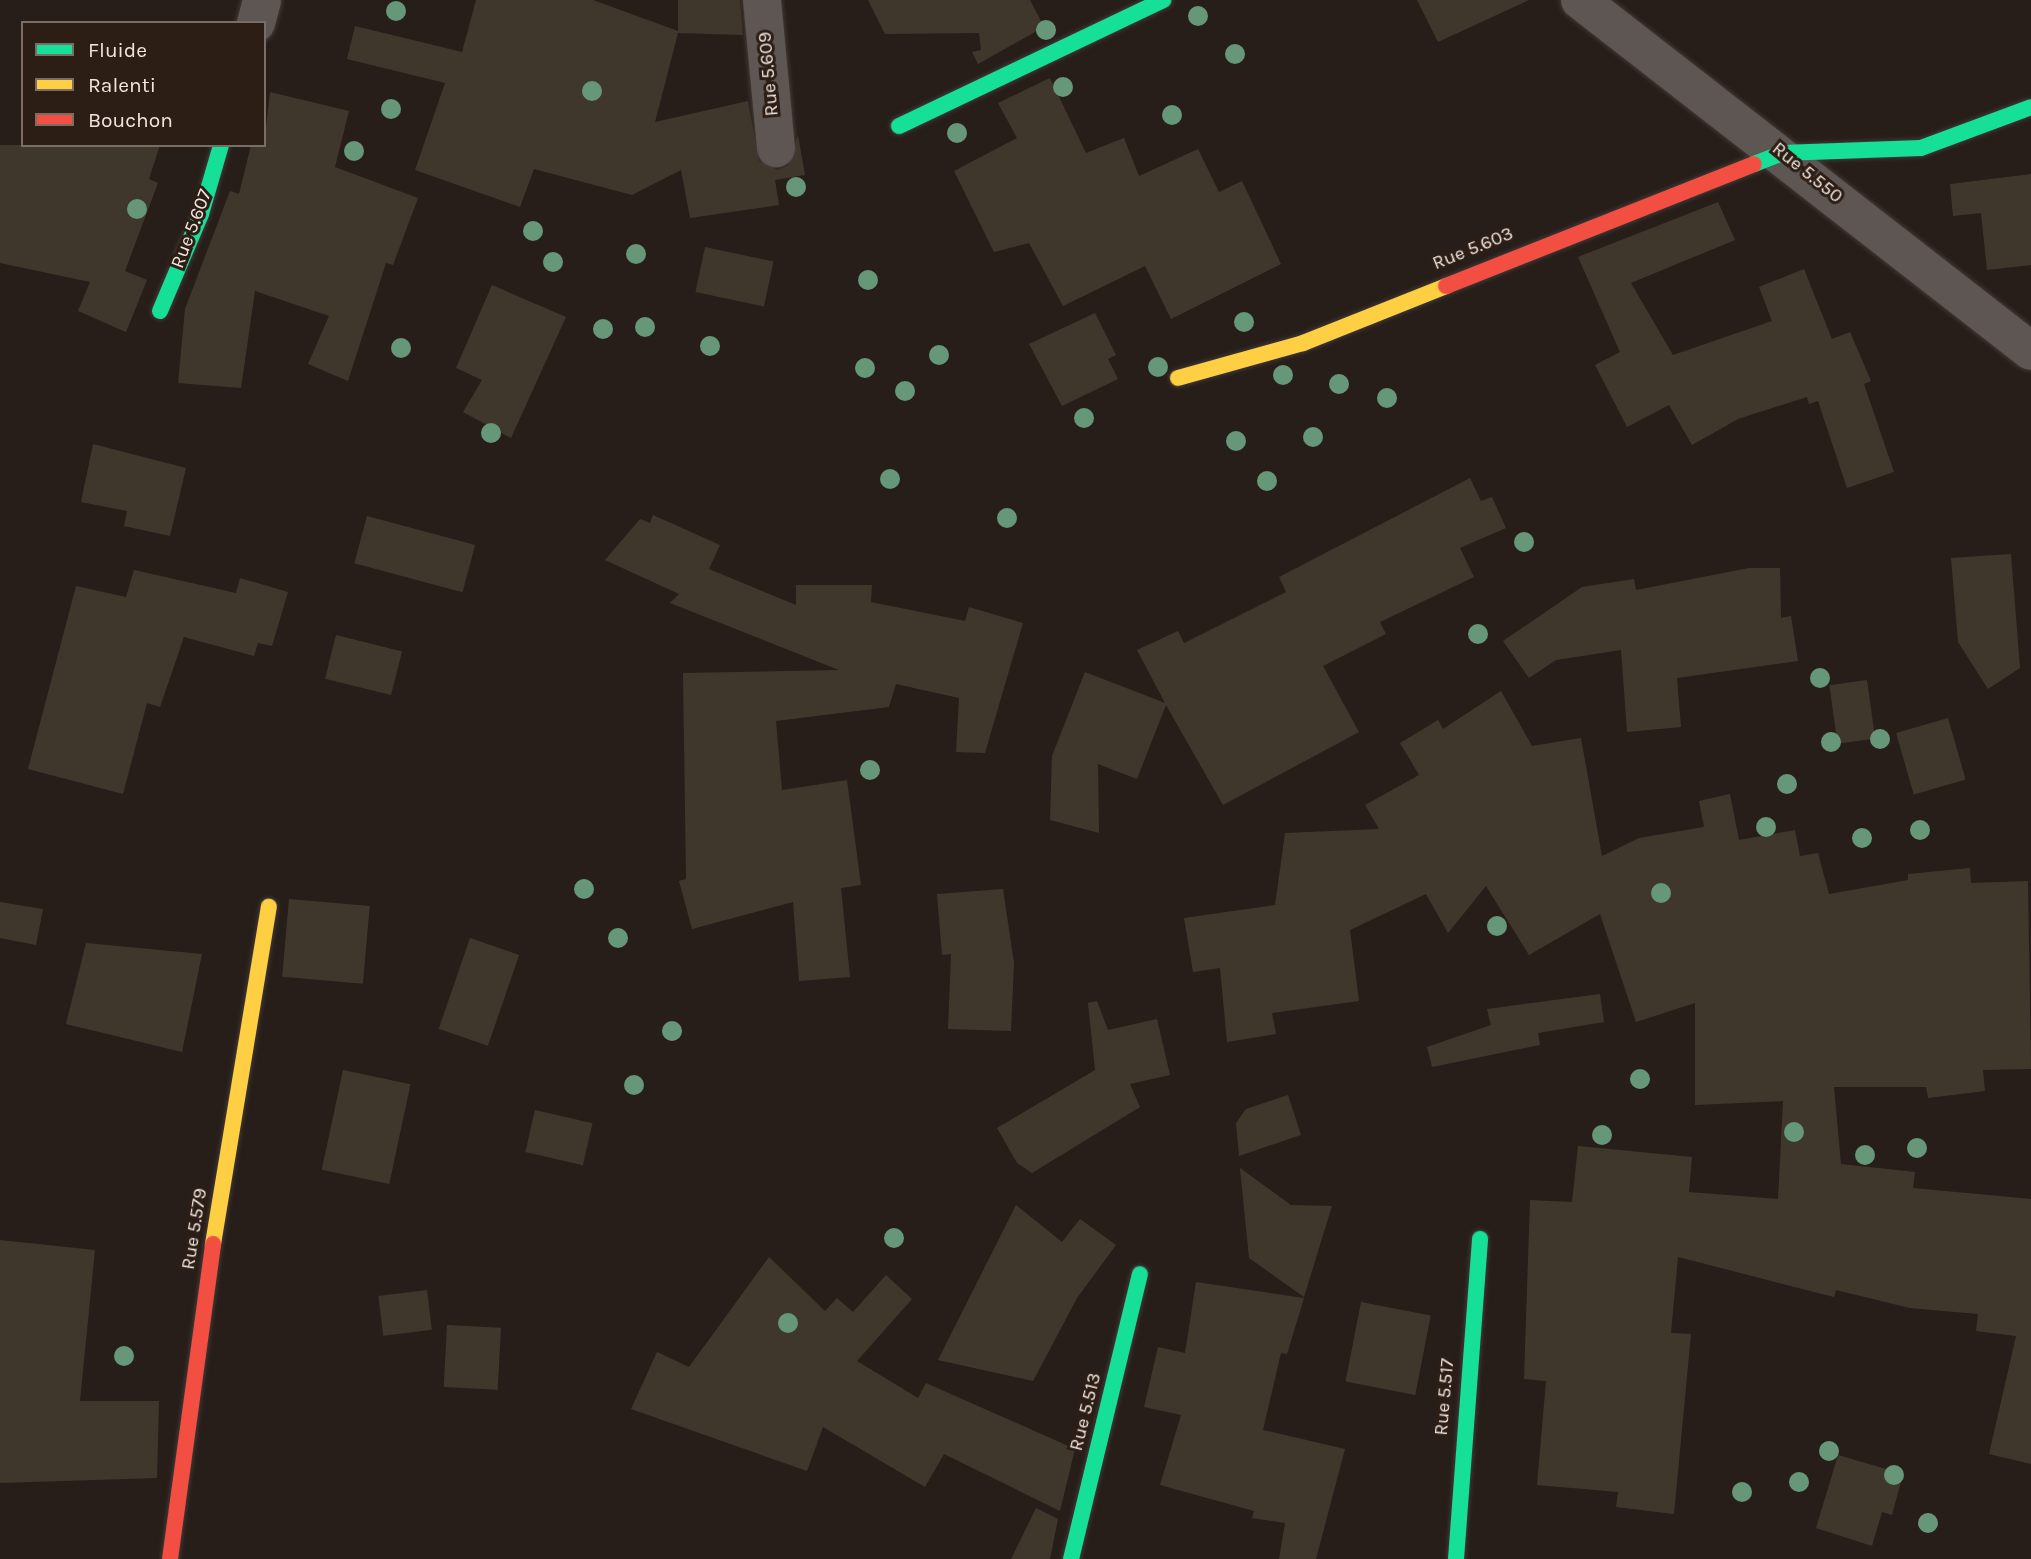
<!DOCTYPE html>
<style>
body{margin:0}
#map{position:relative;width:2031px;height:1559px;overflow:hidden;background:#271e1a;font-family:Karla,sans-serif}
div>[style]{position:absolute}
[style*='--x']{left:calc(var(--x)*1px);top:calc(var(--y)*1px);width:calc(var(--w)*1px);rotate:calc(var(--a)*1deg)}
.building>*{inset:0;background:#40372c;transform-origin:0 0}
.roads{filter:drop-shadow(0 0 2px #403935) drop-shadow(0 0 2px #403935)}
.street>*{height:38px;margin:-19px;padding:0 19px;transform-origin:19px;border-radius:19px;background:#5d5652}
.fast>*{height:16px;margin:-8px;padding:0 8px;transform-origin:8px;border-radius:8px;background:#16e098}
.slow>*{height:16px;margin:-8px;padding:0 8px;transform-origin:8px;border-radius:8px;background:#ffcf43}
.jam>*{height:16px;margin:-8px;padding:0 8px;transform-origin:8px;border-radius:8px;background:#f24e42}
.trees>*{width:20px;height:20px;margin:-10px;border-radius:50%;background:#669778}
span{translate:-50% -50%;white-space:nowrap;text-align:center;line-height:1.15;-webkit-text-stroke:6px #2c1d15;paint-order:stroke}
.street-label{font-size:19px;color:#f0e6e0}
.legend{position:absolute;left:21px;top:21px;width:245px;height:126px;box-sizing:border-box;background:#2c1d15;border:2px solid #7a6d66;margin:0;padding:9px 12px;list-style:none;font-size:21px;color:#f0e6e0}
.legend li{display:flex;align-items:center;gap:14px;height:35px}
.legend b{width:35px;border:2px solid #7a6d66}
</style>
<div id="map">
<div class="building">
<div style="clip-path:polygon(476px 0,593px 0,678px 31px,678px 0,740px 0,743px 35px,678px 33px,655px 122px,748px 101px,759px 161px,777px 170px,788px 166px,798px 135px,805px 175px,775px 180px,779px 205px,690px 218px,681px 170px,632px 195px,534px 169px,520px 207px,415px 170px,445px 83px,347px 59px,355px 26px,462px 52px)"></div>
<div style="clip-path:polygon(868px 0,1030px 0,1044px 27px,978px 64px,972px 52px,981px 50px,979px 33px,885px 34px)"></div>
<div style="clip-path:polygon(1417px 0,1529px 0,1438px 42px)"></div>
<div style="clip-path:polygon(1050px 78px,1086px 153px,1124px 138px,1139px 176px,1198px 149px,1219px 192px,1242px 181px,1281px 264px,1171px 319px,1145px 266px,1063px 306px,1029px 243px,994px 252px,954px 171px,1017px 138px,998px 103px)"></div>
<div style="clip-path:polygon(270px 92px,349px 111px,335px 167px,418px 198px,393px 265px,386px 263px,348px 381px,308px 364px,329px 316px,255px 291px,241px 388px,178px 383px,185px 309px,230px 191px,239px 194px,251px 145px,264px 145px)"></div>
<div style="clip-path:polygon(0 145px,160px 145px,149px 179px,158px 183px,125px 271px,147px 280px,126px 332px,78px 311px,90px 282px,0 263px)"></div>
<div style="clip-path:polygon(2031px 174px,2031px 265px,1987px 270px,1981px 213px,1953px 216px,1950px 184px)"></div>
<div style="clip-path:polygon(1718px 202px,1735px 240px,1631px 283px,1673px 355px,1772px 321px,1759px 287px,1804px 269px,1832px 339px,1850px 332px,1871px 381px,1864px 384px,1894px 472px,1847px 488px,1818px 401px,1809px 404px,1807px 397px,1738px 419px,1692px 445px,1669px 405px,1627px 427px,1595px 365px,1620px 352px,1578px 257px)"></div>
<div style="left:705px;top:247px;width:70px;height:46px;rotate:12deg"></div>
<div style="clip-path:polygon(492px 285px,566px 317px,511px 438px,463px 412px,482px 380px,456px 368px)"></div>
<div style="clip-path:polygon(1095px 313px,1116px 355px,1108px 359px,1118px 379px,1062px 406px,1029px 344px)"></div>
<div style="clip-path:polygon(93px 444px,186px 468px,170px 536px,124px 526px,127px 511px,81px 502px)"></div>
<div style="clip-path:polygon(1470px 478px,1481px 501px,1492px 497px,1506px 528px,1460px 548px,1474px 577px,1380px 622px,1386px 634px,1323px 666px,1359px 732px,1223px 805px,1166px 705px,1137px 779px,1098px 764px,1099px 833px,1050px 820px,1052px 756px,1085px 672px,1165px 703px,1137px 650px,1178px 631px,1184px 643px,1286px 592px,1279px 577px)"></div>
<div style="clip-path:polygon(653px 515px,720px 545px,709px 569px,796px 605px,796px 585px,872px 585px,871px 602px,965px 621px,969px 607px,1023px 623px,985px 753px,956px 752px,959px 698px,896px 684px,889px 707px,776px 721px,782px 790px,847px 780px,861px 885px,841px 888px,850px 977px,799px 981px,793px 902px,692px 929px,679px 881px,686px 879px,683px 673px,839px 670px,670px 603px,679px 594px,605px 560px,640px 519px,650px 523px)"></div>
<div style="left:367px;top:516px;width:112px;height:49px;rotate:15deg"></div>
<div style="clip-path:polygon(2011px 554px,2020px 668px,1988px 689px,1958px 642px,1951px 558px)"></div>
<div style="clip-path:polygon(1749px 568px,1780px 568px,1781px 618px,1791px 616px,1798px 661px,1677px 678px,1681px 727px,1627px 732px,1621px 650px,1556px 660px,1529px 678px,1503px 641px,1582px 587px,1634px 579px,1636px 590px)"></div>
<div style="clip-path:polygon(134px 570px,236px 593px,240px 578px,288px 592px,272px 646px,258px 643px,254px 656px,184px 637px,160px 707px,147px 703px,123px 794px,28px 769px,76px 586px,126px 597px)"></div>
<div style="left:336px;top:635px;width:68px;height:45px;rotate:14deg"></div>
<div style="left:1867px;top:680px;width:59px;height:38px;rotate:82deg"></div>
<div style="clip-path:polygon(1501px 691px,1532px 746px,1581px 738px,1602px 856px,1639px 838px,1704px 827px,1699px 801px,1730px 794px,1739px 840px,1795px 830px,1800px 856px,1818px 853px,1829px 894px,1908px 880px,1908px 874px,1970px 868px,1971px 883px,2028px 881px,2031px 1069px,1983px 1070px,1985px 1091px,1928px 1098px,1926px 1087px,1834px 1087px,1841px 1164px,1915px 1172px,1913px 1188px,2031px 1199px,2031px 1464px,1989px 1454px,2016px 1336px,1976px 1331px,1978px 1314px,1910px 1308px,1836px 1290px,1834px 1297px,1678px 1257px,1671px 1333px,1691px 1334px,1674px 1514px,1616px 1507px,1618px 1492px,1537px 1485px,1546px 1381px,1524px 1379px,1530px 1200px,1572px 1202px,1578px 1146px,1692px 1157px,1689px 1192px,1778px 1199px,1783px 1101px,1695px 1105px,1695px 1003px,1636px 1022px,1600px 914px,1529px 955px,1486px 886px,1448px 933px,1426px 894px,1350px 930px,1359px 1001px,1272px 1013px,1276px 1034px,1227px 1042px,1220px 968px,1193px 972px,1184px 918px,1275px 905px,1285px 833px,1379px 829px,1365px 805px,1419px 775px,1400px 743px,1438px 720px,1443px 729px)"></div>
<div style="left:1948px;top:718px;width:64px;height:54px;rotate:74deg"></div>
<div style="clip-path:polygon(1003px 889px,1014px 963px,1011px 1031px,948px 1029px,951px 954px,942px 955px,937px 894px)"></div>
<div style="left:289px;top:899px;width:81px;height:78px;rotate:5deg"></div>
<div style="clip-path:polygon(0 902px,43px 909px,36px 945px,0 938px)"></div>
<div style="left:470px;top:938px;width:52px;height:96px;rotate:19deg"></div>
<div style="clip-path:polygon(86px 943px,202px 954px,182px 1052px,66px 1024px)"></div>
<div style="clip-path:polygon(1600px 994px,1604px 1022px,1538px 1033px,1540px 1045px,1432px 1067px,1427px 1047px,1491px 1025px,1487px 1009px)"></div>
<div style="clip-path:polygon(1097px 1001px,1108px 1030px,1157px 1019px,1170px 1075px,1130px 1084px,1140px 1107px,1032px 1173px,1017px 1163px,997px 1128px,1095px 1070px,1088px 1003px)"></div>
<div style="left:343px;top:1070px;width:69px;height:102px;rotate:12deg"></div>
<div style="clip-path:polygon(1288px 1095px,1301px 1135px,1239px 1156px,1236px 1123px,1246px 1109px)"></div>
<div style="left:535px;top:1110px;width:59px;height:43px;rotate:13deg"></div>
<div style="clip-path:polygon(1240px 1168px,1291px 1205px,1332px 1206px,1304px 1297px,1249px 1258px)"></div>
<div style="clip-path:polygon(1016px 1205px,1062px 1242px,1080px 1219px,1116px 1245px,1077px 1298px,1033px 1381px,938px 1360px)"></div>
<div style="clip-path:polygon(0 1240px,95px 1250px,80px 1401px,159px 1401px,157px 1478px,0 1483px)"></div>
<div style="clip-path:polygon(769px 1257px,825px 1311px,837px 1298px,853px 1312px,886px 1275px,912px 1299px,857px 1361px,918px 1398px,926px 1383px,1075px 1449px,1060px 1511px,944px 1454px,925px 1487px,823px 1427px,807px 1471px,631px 1409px,657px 1352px,689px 1367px)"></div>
<div style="clip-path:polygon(1196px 1282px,1304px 1298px,1287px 1354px,1281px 1353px,1263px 1430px,1345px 1449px,1316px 1559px,1279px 1559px,1285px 1523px,1252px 1518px,1254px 1511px,1160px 1485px,1181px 1415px,1144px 1407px,1158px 1347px,1185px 1353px)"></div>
<div style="left:427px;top:1290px;width:40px;height:49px;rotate:83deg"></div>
<div style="left:1361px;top:1302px;width:71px;height:81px;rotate:11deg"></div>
<div style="left:447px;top:1325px;width:54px;height:62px;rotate:3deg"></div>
<div style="clip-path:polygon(1838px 1455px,1903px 1474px,1892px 1515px,1882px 1512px,1872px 1546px,1816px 1528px)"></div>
<div style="clip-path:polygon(1036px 1508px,1058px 1519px,1050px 1559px,1011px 1559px)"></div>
</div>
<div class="roads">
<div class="street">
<div style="--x:762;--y:0;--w:149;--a:84.6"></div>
<div style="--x:1580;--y:0;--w:571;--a:37.89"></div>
<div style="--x:256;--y:23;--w:24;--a:-75"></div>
</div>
<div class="fast">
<div style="--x:899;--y:126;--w:293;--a:-25.5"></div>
<div style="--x:1754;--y:164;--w:30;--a:-21"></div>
<div style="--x:1782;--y:153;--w:139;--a:-2.1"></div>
<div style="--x:1921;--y:148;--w:117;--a:-20.4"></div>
<div style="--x:160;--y:311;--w:105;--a:-67.1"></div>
<div style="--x:201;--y:214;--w:72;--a:-73.8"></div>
<div style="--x:1071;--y:1559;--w:293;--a:-76.4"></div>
<div style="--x:1456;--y:1559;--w:321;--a:-85.7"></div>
</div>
<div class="slow">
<div style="--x:1178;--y:378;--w:130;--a:-15.6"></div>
<div style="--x:1303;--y:343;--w:154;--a:-21.7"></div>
<div style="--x:213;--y:1244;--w:342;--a:-80.6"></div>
</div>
<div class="jam">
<div style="--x:1446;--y:286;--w:331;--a:-21.6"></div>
<div style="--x:170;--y:1559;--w:318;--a:-82.2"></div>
</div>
</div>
<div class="trees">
<div style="left:396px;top:11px"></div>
<div style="left:1198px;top:16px"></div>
<div style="left:1046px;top:30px"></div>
<div style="left:1235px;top:54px"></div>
<div style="left:1063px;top:87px"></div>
<div style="left:592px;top:91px"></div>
<div style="left:391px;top:109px"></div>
<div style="left:1172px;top:115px"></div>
<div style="left:957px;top:133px"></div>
<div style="left:354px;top:151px"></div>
<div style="left:796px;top:187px"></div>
<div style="left:137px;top:209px"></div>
<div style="left:533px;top:231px"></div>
<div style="left:636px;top:254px"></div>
<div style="left:553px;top:262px"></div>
<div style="left:868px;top:280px"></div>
<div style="left:1244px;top:322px"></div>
<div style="left:645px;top:327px"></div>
<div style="left:603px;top:329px"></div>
<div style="left:710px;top:346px"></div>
<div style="left:401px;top:348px"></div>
<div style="left:939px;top:355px"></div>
<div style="left:1158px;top:367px"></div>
<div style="left:865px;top:368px"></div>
<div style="left:1283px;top:375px"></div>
<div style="left:1339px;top:384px"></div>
<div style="left:905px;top:391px"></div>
<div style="left:1387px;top:398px"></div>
<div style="left:1084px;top:418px"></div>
<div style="left:491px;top:433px"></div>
<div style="left:1313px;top:437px"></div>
<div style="left:1236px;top:441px"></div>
<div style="left:890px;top:479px"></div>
<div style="left:1267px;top:481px"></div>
<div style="left:1007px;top:518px"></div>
<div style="left:1524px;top:542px"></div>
<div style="left:1478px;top:634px"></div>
<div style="left:1820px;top:678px"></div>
<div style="left:1880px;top:739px"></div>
<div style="left:1831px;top:742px"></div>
<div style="left:870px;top:770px"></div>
<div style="left:1787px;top:784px"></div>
<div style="left:1766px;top:827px"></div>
<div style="left:1920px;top:830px"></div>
<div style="left:1862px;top:838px"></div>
<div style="left:584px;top:889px"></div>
<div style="left:1661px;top:893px"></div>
<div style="left:1497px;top:926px"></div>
<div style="left:618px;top:938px"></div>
<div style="left:672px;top:1031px"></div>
<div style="left:1640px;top:1079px"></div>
<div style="left:634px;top:1085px"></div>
<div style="left:1794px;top:1132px"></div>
<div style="left:1602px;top:1135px"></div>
<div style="left:1917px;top:1148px"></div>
<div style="left:1865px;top:1155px"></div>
<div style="left:894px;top:1238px"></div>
<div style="left:788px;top:1323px"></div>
<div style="left:124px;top:1356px"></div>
<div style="left:1829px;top:1451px"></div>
<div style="left:1894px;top:1475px"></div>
<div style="left:1799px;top:1482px"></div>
<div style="left:1742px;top:1492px"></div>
<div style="left:1928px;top:1523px"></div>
</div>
<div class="street-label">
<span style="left:769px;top:74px;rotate:-95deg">Rue 5.609</span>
<span style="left:1807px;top:173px;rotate:39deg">Rue 5.550</span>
<span style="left:192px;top:229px;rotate:-69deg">Rue 5.607</span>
<span style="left:1473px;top:249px;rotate:-22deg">Rue 5.603</span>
<span style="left:195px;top:1229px;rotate:-81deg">Rue 5.579</span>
<span style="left:1445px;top:1397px;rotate:-85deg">Rue 5.517</span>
<span style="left:1086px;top:1412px;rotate:-76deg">Rue 5.513</span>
</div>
<ul class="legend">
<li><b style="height:9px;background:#16e098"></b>Fluide</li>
<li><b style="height:9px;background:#ffcf43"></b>Ralenti</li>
<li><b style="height:9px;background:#f24e42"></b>Bouchon</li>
</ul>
</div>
